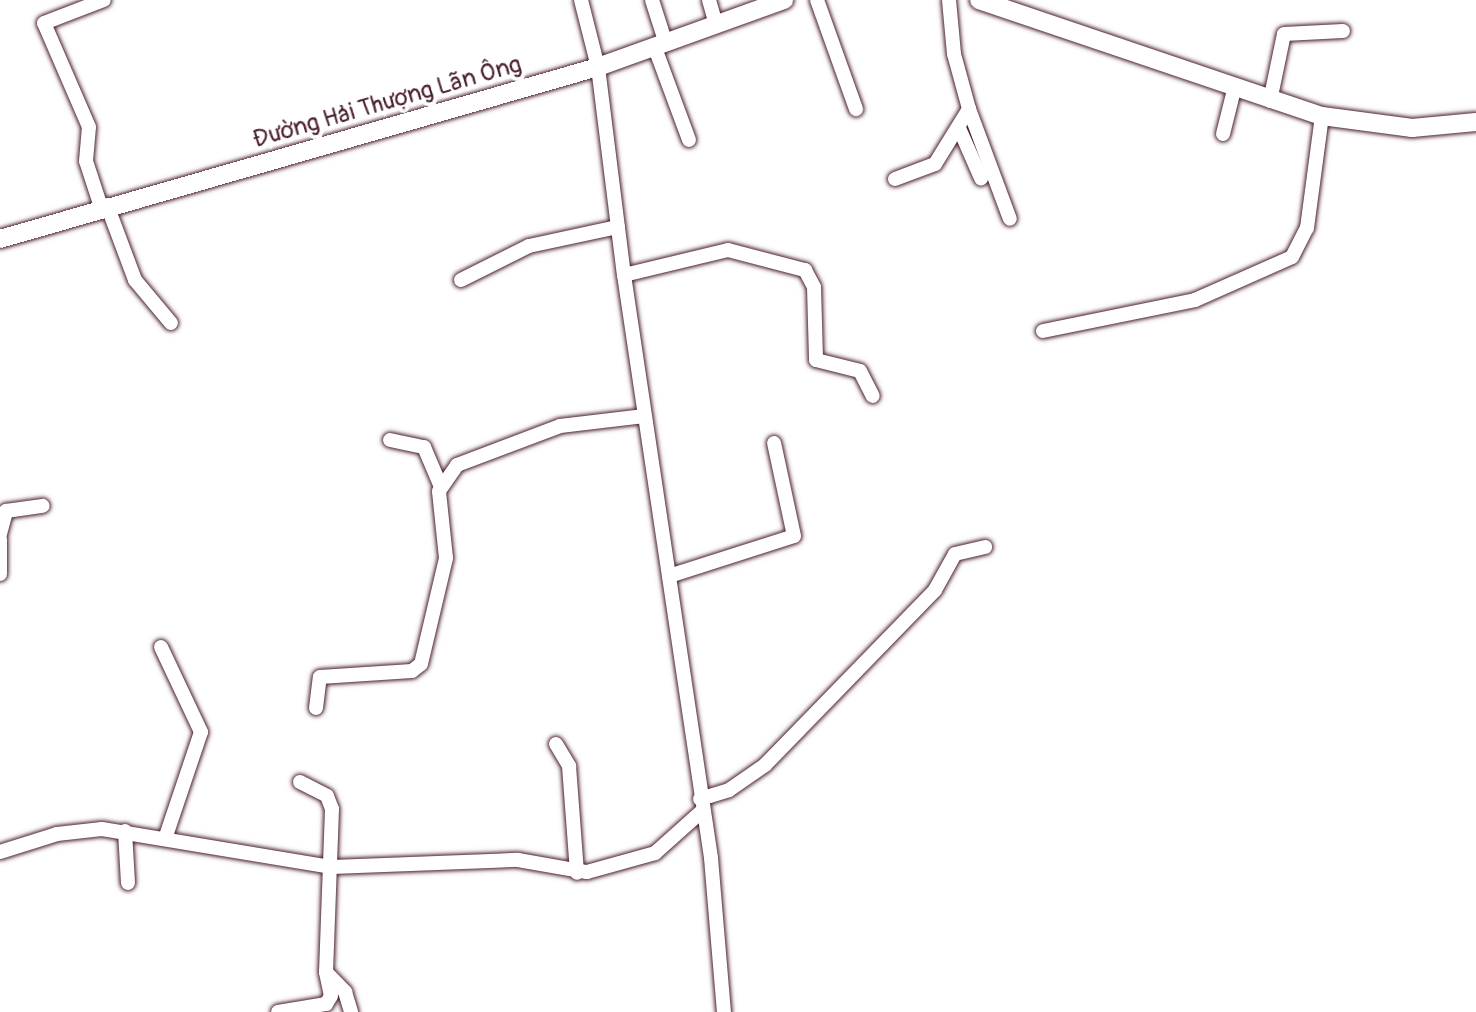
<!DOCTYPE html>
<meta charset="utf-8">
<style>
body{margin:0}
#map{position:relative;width:1476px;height:1012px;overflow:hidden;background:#fff;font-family:Pangolin,sans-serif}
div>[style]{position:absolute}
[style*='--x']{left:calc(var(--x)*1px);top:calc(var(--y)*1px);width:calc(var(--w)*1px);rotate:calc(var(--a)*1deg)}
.roads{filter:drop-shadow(0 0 2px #4a1f2b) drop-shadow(0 0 2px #4a1f2b)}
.street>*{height:14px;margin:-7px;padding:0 7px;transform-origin:7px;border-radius:7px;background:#fff}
.secondary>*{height:18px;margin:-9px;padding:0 9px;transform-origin:9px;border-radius:9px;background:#fff}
span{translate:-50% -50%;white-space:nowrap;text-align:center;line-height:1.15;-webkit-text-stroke:8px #fff;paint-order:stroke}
.street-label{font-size:24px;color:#4a1f2b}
</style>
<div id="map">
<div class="roads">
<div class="street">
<div style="--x:581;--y:0;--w:69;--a:75.8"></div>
<div style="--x:598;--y:67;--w:210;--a:82.9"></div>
<div style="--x:624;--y:275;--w:589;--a:81.51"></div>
<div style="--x:711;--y:858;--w:155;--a:85.2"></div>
<div style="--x:652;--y:0;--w:46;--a:72.3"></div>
<div style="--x:709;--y:0;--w:26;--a:74"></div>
<div style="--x:817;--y:0;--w:116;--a:70.3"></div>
<div style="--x:949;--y:0;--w:54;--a:84.7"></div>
<div style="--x:954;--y:54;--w:57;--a:74.7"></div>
<div style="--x:969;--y:109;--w:117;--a:69.6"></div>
<div style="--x:655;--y:48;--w:98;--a:69.7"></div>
<div style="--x:1270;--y:101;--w:68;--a:-78.2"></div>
<div style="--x:1284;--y:34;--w:59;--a:-2.9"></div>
<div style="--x:959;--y:128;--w:55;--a:66.3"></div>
<div style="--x:1223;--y:134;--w:45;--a:-76"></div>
<div style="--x:895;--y:179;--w:43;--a:-20.6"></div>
<div style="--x:935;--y:164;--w:65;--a:-58.3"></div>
<div style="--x:107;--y:205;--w:80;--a:69.5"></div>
<div style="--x:135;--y:280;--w:56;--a:50.1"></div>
<div style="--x:101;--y:207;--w:48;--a:-108.1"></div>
<div style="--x:86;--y:161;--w:34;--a:-85"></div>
<div style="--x:89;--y:127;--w:113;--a:-113.4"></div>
<div style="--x:44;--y:23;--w:64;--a:-21"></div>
<div style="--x:624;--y:275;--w:107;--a:-13.5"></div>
<div style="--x:728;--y:250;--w:80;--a:14.6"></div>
<div style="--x:805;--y:270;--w:19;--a:62"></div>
<div style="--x:814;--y:287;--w:73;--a:88.4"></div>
<div style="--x:816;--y:360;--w:45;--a:14"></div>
<div style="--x:860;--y:371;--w:28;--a:63"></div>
<div style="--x:461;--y:280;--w:76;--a:-26.6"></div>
<div style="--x:529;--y:246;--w:91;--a:-12.1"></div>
<div style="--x:1043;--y:331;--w:155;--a:-11.5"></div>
<div style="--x:1195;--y:300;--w:106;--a:-23.9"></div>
<div style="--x:1292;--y:257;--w:33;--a:-63"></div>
<div style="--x:1307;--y:228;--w:113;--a:-82.4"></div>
<div style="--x:390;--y:440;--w:35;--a:12"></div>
<div style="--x:424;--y:447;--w:43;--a:67"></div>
<div style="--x:0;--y:534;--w:24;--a:-75"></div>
<div style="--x:6;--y:511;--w:37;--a:-8"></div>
<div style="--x:0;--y:539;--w:35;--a:90"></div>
<div style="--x:669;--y:576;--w:131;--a:-17.7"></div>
<div style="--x:794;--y:536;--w:95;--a:-102.1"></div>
<div style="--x:161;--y:647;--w:94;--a:64.8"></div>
<div style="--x:201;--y:732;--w:113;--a:108.6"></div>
<div style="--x:316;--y:708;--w:31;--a:-83"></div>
<div style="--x:320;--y:677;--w:92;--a:-3.7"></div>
<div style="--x:412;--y:671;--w:11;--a:-38"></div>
<div style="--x:421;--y:664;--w:109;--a:-76.7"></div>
<div style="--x:446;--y:558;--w:67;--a:-96"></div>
<div style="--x:439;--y:491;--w:32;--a:-55"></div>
<div style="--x:457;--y:465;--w:110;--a:-20.7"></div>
<div style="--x:560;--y:426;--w:85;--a:-6.8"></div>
<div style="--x:556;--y:744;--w:26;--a:59"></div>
<div style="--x:569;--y:766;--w:107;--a:85.7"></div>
<div style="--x:300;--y:782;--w:30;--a:27"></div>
<div style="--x:327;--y:796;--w:14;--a:69"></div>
<div style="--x:332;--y:809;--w:163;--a:92.1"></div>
<div style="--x:326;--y:972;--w:28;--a:46"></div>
<div style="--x:345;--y:992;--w:21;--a:73"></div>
<div style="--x:700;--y:799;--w:30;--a:-17"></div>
<div style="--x:729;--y:790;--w:44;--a:-34.8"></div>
<div style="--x:765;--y:765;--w:244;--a:-45.8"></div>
<div style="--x:935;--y:590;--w:41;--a:-60.9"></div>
<div style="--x:955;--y:554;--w:31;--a:-13"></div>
<div style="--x:125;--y:831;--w:52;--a:86.7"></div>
<div style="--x:0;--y:852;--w:60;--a:-17.5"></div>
<div style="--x:57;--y:834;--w:45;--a:-6.3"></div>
<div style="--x:102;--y:829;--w:233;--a:9.4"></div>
<div style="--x:332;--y:867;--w:186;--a:-2.2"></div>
<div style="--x:518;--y:860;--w:70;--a:9.9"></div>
<div style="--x:587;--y:872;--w:71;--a:-15.6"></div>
<div style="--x:655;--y:853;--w:62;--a:-41.7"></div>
<div style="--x:278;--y:1012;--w:49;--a:-9.5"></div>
<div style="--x:326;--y:1004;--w:9;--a:-58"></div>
<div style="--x:331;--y:996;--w:25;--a:-102"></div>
</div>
<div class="secondary">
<div style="--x:979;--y:0;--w:362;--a:18.7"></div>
<div style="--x:1322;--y:116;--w:91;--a:7.6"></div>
<div style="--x:1412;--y:128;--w:64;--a:-5.4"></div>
<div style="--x:0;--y:239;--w:622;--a:-16.05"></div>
<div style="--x:598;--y:67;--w:198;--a:-19.8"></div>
</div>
</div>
<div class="street-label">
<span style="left:387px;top:102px;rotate:-16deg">Đường Hải Thượng Lãn Ông</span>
</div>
</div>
